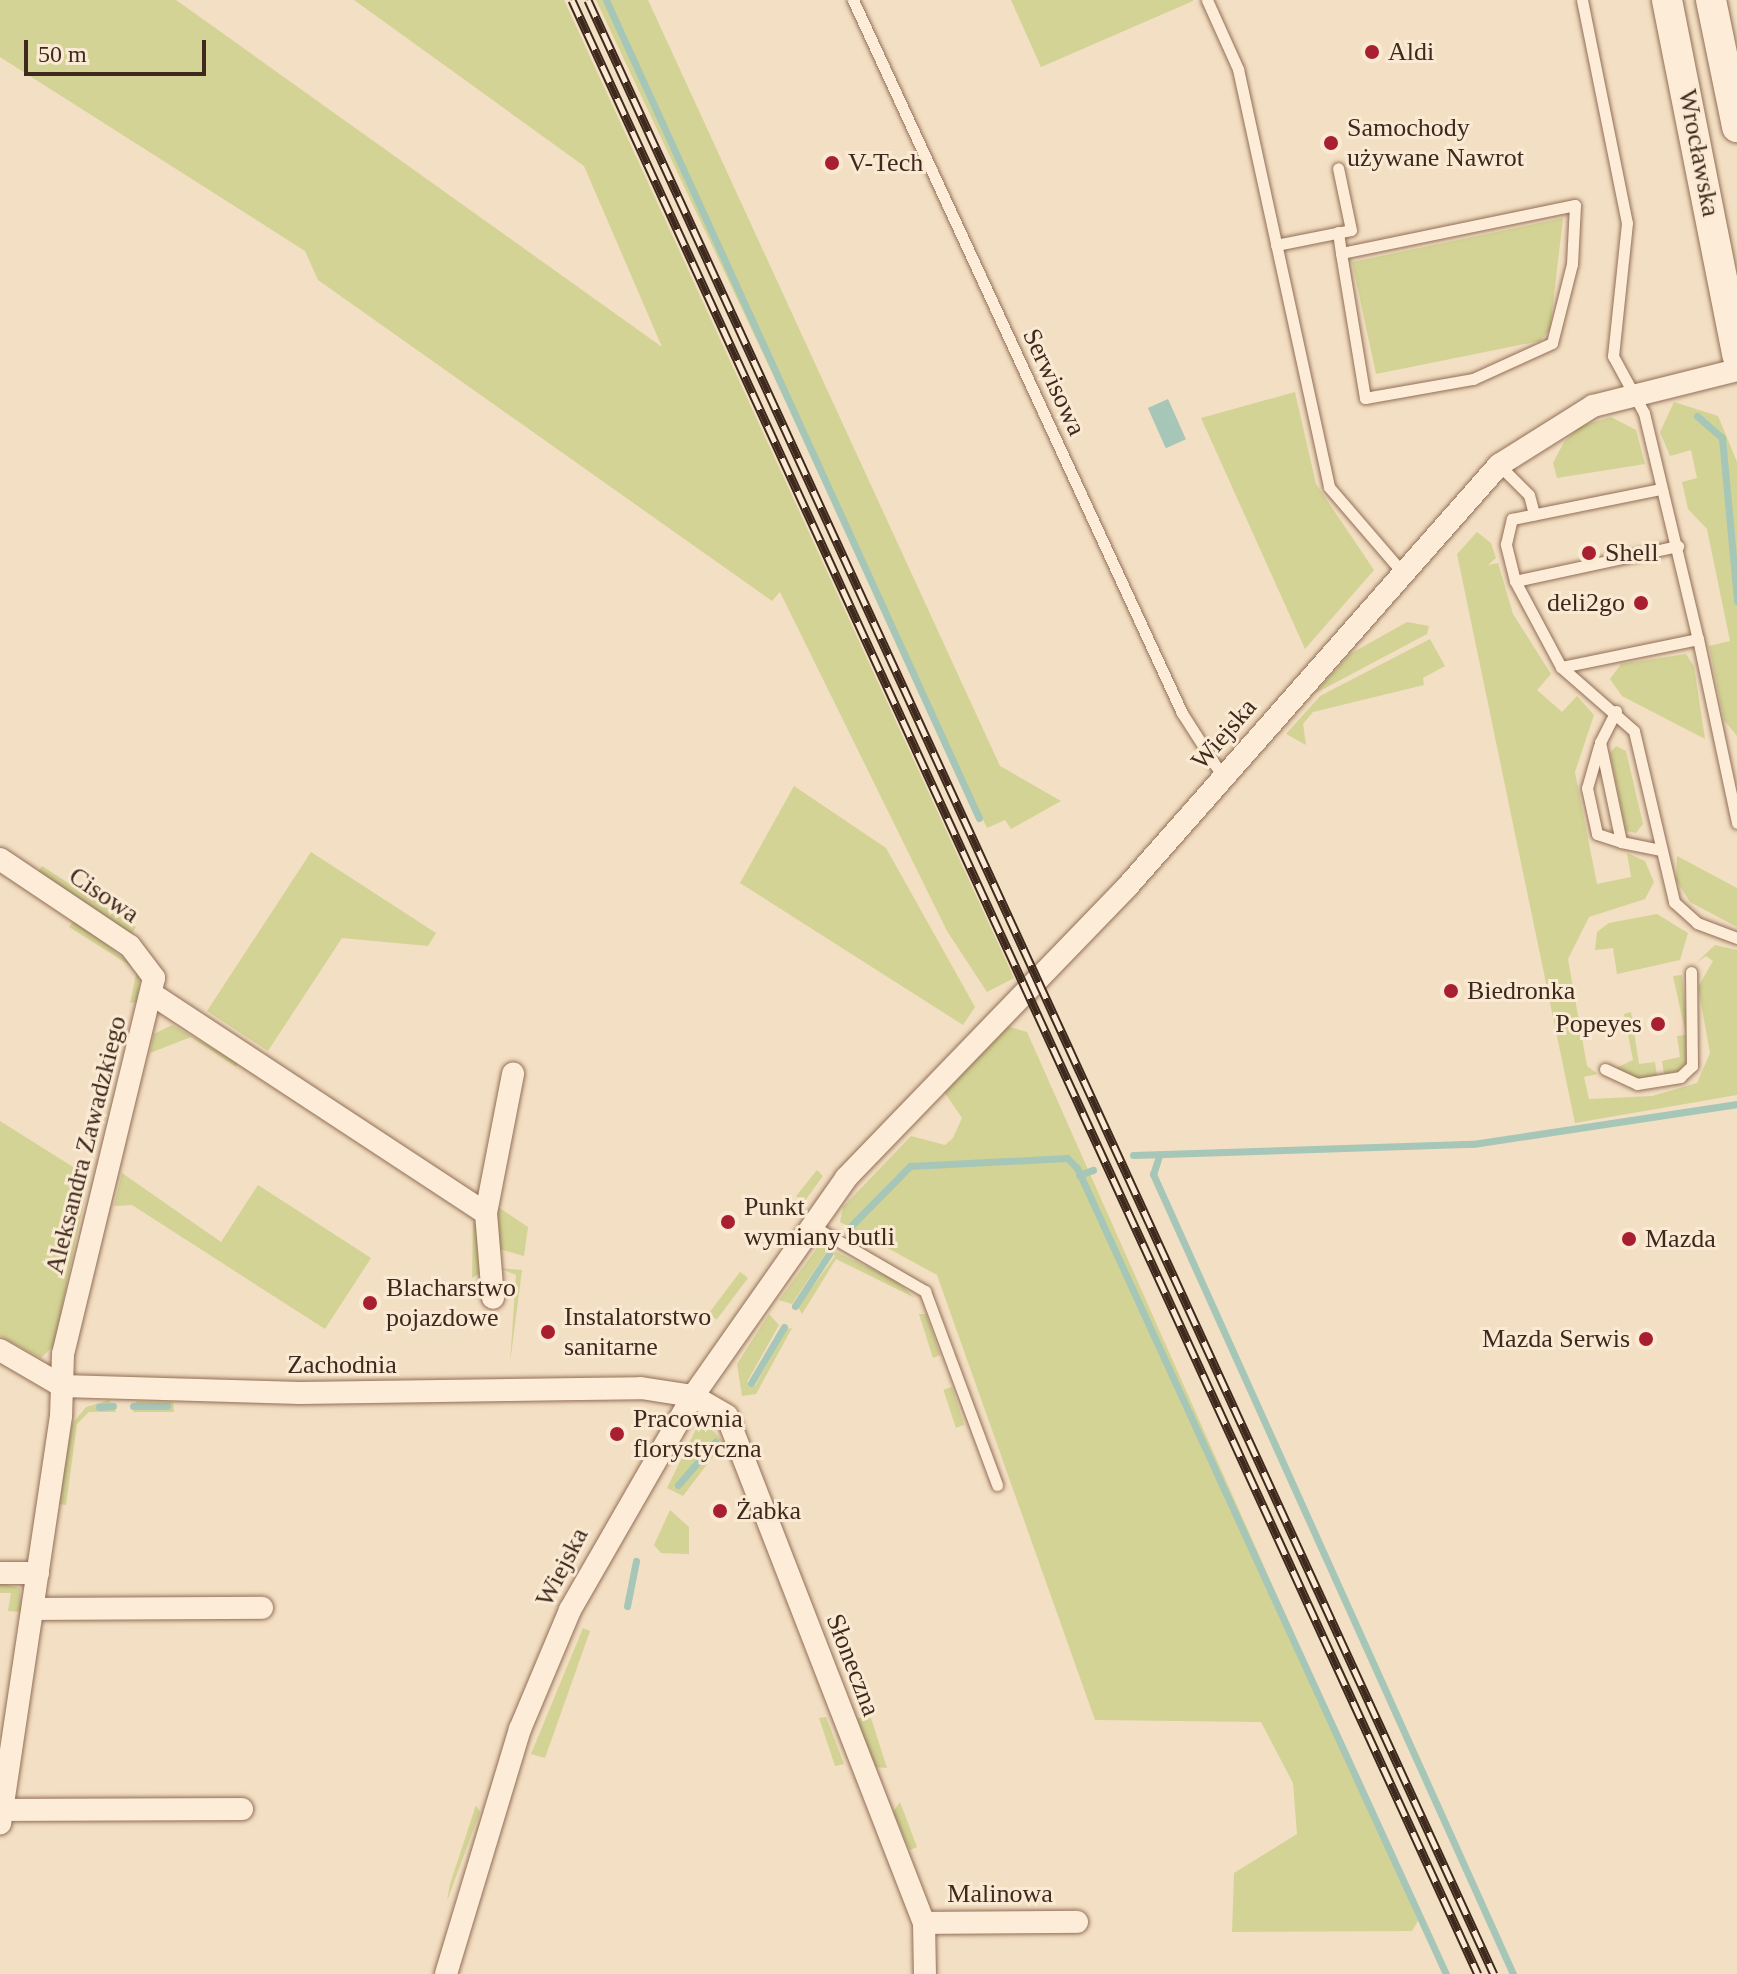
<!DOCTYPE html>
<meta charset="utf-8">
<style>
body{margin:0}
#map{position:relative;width:1737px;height:1974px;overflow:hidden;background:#f3dfc3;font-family:Georgia,serif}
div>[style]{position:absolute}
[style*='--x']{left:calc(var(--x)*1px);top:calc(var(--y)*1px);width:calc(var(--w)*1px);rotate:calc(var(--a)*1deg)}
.green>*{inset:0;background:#d3d395;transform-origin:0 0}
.water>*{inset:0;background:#a6c6b8;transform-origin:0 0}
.stream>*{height:7px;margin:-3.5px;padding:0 3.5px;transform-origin:3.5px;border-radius:3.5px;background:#a6c6b8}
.roads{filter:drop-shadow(0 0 2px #916e57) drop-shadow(0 0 2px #916e57)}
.lane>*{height:11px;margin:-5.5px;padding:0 5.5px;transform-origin:5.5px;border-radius:5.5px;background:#fdedd8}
.street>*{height:22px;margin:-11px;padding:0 11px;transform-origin:11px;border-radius:11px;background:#fdedd8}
.secondary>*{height:30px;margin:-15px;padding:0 15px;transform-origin:15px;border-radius:15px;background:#fdedd8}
.rail>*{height:9px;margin-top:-4.5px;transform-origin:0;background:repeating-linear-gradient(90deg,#faead4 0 18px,#3f291d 0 36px);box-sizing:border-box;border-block:2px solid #3f291d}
.dots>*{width:22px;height:22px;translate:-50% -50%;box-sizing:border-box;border:4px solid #faead4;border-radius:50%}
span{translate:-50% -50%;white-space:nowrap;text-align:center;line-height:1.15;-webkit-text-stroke:6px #faead4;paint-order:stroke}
.poi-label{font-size:26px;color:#3f291d}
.left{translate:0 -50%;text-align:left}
.right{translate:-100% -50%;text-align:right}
.street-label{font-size:26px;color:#3f291d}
.scale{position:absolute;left:24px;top:40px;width:182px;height:36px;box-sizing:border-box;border:4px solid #3f291d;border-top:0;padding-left:10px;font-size:24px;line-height:28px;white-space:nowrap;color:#3f291d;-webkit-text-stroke:6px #faead4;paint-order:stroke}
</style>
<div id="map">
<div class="green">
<div style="clip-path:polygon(0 0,176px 0,662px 347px,584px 166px,354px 0,564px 0,1014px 978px,987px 992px,947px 931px,780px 592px,772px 601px,318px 280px,305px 251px,0 57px)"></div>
<div style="clip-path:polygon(596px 0,648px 0,1000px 766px,1061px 801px,1011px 829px,1005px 820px,987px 828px)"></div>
<div style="clip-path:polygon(1011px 0,1193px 0,1193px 1px,1041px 67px)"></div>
<div style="clip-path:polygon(1563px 218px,1550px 330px,1540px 341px,1376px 374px,1352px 262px)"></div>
<div style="clip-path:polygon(1295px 392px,1316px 484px,1374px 570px,1305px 649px,1201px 418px)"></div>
<div style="clip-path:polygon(1674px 402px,1718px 416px,1737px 462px,1737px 736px,1724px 720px,1709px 646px,1730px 641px,1707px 529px,1688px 509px,1682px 482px,1697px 478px,1691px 450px,1670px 456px,1660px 432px)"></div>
<div style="clip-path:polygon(1611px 417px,1636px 430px,1645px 464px,1557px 478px,1553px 463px,1564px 442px,1581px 426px)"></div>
<div style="clip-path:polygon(1477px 532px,1491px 543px,1496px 558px,1488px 565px,1498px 563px,1513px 614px,1551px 674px,1537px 690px,1562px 712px,1577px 696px,1594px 715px,1575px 772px,1597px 884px,1631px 877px,1627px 853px,1645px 861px,1654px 882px,1645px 899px,1589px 917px,1568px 959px,1587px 1066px,1598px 1074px,1584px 1077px,1589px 1099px,1652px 1096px,1697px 1083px,1710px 1053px,1698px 987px,1713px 961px,1706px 956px,1695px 964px,1715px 945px,1737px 950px,1737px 1095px,1575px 1123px,1457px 554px)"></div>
<div style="clip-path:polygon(1407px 622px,1429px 626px,1427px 634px,1314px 694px,1350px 654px)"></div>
<div style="clip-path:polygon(1430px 639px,1445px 666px,1423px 678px,1424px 685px,1313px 712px,1303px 724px,1306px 745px,1286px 734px,1320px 696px)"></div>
<div style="clip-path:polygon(1686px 654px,1694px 666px,1705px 739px,1622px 696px,1610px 679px,1621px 664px)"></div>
<div style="clip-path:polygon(1616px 746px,1626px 751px,1643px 824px,1636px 833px,1626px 831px,1610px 753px)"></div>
<div style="clip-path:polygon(794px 786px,886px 848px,975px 1007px,963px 1025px,740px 883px)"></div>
<div style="clip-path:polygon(311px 852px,436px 933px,428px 946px,342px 938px,268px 1051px,207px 1011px)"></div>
<div style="clip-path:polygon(1677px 856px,1737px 888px,1737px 927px,1690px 902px,1676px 880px)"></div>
<div style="left:42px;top:866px;width:112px;height:9px;rotate:33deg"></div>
<div style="clip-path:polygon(1657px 914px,1688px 933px,1680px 960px,1617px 974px,1613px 948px,1595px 950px,1597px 932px,1609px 923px)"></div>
<div style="clip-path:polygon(75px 920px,140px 971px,137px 1002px,130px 1003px,137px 970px,69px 927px)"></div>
<div style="clip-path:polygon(1682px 975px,1690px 1056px,1680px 1071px,1664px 1074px,1662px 1061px,1680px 1057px,1677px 1036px,1686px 1035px,1673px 976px)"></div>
<div style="clip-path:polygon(1631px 1012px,1639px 1064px,1655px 1062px,1657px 1076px,1635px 1079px,1616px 1068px,1633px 1060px,1624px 1014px)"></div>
<div style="clip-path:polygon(172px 1025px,238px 1063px,236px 1067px,191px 1037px,150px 1053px,154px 1034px)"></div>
<div style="clip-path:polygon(1004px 1025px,1027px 1032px,1365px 1794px,1418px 1921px,1412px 1931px,1232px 1932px,1234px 1873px,1297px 1834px,1293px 1783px,1261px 1722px,1095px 1720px,937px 1275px,840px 1222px,843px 1207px,911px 1136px,945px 1145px,953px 1138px,962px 1118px,943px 1090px)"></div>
<div style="clip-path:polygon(0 1121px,89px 1177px,54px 1345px,41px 1358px,0 1336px)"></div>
<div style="clip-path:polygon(817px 1170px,823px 1176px,804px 1202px,796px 1196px)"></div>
<div style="clip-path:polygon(122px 1173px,221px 1242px,258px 1185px,371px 1258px,325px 1329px,132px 1205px,114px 1206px)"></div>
<div style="clip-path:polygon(495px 1205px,528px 1227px,524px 1256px,499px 1249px)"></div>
<div style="clip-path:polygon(473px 1222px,486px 1229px,481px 1273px,472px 1278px)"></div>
<div style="clip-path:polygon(820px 1244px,896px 1281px,915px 1298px,836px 1259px,802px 1314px,798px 1307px,835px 1256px,828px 1250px,792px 1304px,779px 1300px)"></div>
<div style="clip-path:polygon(499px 1268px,522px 1270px,510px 1363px,516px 1275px)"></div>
<div style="left:740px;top:1272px;width:10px;height:52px;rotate:37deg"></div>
<div style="clip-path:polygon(769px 1314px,779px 1325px,747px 1382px,755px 1386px,787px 1329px,792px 1328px,756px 1394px,742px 1396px,737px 1364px)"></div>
<div style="clip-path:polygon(919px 1314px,926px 1314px,940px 1355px,933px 1358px)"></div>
<div style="left:952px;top:1387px;width:40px;height:9px;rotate:72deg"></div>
<div style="clip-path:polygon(109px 1400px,116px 1412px,89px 1412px,77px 1424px,66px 1505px,59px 1504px,72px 1424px,86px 1407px)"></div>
<div style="clip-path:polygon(136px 1401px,173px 1402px,174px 1412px,133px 1412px)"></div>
<div style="clip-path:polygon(696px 1429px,711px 1429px,724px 1442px,683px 1496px,667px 1488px)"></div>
<div style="clip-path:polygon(670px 1510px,689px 1527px,689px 1554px,661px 1553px,654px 1545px)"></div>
<div style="clip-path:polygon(0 1583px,20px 1588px,21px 1612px,8px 1611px,11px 1593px,0 1593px)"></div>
<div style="clip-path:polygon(583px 1628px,590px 1631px,545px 1758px,531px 1754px)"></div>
<div style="clip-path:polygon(826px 1717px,844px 1764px,835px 1766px,819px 1718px)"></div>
<div style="clip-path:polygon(857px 1718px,871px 1718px,887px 1768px,874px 1767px)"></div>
<div style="clip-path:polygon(900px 1802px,917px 1847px,910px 1850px,893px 1812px)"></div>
<div style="clip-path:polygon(476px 1805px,480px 1812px,447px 1901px,450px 1884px)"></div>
</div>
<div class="water">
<div style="left:1168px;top:399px;width:44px;height:22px;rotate:66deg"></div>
</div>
<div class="stream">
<div style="--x:606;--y:0;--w:899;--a:65.49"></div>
<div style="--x:1697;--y:416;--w:33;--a:41"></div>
<div style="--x:1722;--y:438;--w:164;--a:84.7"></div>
<div style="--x:1133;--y:1155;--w:340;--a:-1.9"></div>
<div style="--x:1473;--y:1144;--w:267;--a:-8.6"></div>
<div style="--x:1159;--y:1156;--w:19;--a:108"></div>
<div style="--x:1153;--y:1174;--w:877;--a:65.77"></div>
<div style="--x:1079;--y:1175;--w:15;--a:-20"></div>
<div style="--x:849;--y:1228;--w:87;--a:-45.5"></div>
<div style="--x:910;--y:1166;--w:157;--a:-2.9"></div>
<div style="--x:1067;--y:1158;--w:14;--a:45"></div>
<div style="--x:1077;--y:1168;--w:886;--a:65.4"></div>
<div style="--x:795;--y:1306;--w:62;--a:-56.8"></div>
<div style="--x:751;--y:1383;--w:65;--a:-59.5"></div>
<div style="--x:133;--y:1406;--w:34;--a:0"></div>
<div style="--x:99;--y:1407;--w:14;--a:-4"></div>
<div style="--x:678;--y:1485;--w:57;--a:-49.3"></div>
<div style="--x:627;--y:1606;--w:46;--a:-78.7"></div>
</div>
<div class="roads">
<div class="lane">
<div style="--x:853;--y:0;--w:785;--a:65.23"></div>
<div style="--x:1182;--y:713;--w:76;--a:57.4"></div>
<div style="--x:1207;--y:0;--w:76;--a:65.8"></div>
<div style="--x:1238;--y:69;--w:428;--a:77.7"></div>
<div style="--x:1329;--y:487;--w:112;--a:49.3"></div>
<div style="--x:1582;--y:0;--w:227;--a:78.6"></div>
<div style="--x:1627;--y:223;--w:134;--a:96"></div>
<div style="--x:1613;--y:356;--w:65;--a:61.5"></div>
<div style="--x:1644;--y:413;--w:232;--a:76.6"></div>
<div style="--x:1698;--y:639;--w:140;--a:168.4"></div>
<div style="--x:1561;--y:667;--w:98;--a:-118.1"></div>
<div style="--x:1515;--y:581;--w:38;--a:-104"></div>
<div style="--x:1506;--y:544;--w:26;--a:-77"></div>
<div style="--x:1512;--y:519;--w:152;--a:-11.4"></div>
<div style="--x:1338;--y:232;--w:21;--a:82"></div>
<div style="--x:1341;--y:253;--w:147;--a:80.6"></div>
<div style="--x:1365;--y:398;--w:110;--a:-10"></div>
<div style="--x:1473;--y:379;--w:87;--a:-24.5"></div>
<div style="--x:1552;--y:343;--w:81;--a:-75.8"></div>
<div style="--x:1572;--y:264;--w:59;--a:-87.1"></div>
<div style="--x:1575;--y:205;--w:239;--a:168.4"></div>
<div style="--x:1276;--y:245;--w:76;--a:-11.3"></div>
<div style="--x:1351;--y:230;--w:63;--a:-101.8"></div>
<div style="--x:1499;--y:465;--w:42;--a:45"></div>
<div style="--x:1529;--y:495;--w:20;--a:75"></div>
<div style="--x:1515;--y:581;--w:167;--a:-12.1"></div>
<div style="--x:1698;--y:639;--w:188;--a:78"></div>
<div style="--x:1561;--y:667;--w:97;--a:41.2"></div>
<div style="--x:1634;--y:731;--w:176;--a:76.8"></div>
<div style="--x:1674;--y:902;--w:31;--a:42"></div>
<div style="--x:1697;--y:923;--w:43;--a:20.6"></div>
<div style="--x:1616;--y:711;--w:35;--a:117"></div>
<div style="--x:1600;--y:742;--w:102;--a:78.1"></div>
<div style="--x:1621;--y:842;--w:41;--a:11.3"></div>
<div style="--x:1599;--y:746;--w:44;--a:105.9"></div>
<div style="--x:1587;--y:788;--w:47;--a:77.7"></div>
<div style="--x:1597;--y:834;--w:25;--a:18"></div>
<div style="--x:1605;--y:1069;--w:35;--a:25"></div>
<div style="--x:1637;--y:1084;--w:44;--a:-9.2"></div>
<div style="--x:1680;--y:1077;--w:16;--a:-43"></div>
<div style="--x:1692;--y:1066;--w:94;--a:-90.6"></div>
<div style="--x:811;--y:1225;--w:132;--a:30.1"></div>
<div style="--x:925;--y:1291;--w:207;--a:69.6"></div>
</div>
<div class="street">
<div style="--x:0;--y:859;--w:156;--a:33.8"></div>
<div style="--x:130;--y:946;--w:40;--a:53"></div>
<div style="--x:154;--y:978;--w:387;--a:103.6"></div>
<div style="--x:63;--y:1354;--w:62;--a:91.8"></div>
<div style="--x:61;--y:1416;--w:412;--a:98.5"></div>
<div style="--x:152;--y:994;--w:399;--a:33.3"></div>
<div style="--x:486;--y:1213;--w:85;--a:85.3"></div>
<div style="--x:486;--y:1213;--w:142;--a:-79"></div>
<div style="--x:0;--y:1350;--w:72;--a:30.1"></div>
<div style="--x:62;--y:1386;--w:238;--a:1.7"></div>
<div style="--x:300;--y:1393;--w:341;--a:-0.8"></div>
<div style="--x:641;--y:1388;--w:53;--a:8.7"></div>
<div style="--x:693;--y:1396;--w:39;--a:30"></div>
<div style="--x:727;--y:1416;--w:544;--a:68.77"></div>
<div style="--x:924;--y:1923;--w:51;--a:88.9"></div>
<div style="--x:0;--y:1573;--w:38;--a:0"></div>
<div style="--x:34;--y:1609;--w:228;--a:-0.3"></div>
<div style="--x:0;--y:1810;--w:242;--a:-0.2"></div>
<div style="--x:924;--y:1923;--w:153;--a:-0.4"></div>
<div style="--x:446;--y:1974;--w:256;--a:-73.2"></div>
<div style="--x:520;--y:1729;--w:129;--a:-67.2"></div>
<div style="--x:570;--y:1610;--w:247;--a:-60.1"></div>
<div style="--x:693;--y:1396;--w:266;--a:-54.9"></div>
<div style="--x:846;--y:1178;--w:405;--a:-46"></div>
<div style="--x:1127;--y:887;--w:563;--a:-48.6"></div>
<div style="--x:1499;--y:465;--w:111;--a:-32.1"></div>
<div style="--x:1593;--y:406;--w:148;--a:-14"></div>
</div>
<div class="secondary">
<div style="--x:1667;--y:0;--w:362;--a:78.8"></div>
<div style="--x:1711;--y:0;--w:130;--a:78.4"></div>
</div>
</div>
<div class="rail">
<div style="--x:572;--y:0;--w:2172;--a:65.35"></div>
<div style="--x:588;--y:0;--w:2172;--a:65.35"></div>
</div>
<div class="dots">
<div style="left:1372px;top:52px;background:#a71f31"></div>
<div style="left:1331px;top:143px;background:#a71f31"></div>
<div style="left:832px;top:163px;background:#a71f31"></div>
<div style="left:1589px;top:553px;background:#a71f31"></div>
<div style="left:1641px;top:603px;background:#a71f31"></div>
<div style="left:1451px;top:991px;background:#a71f31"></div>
<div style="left:1658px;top:1024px;background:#a71f31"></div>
<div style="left:728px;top:1222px;background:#a71f31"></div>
<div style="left:1629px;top:1239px;background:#a71f31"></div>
<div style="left:370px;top:1303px;background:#a71f31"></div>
<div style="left:548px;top:1332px;background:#a71f31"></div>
<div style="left:1646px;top:1339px;background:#a71f31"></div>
<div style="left:617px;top:1434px;background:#a71f31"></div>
<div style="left:720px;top:1511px;background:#a71f31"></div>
</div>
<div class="poi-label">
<span class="left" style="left:1388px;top:52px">Aldi</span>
<span class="left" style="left:1347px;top:143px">Samochody<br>używane Nawrot</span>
<span class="left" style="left:848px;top:163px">V-Tech</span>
<span class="left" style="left:1605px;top:553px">Shell</span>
<span class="right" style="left:1625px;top:603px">deli2go</span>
<span class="left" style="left:1467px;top:991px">Biedronka</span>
<span class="right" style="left:1642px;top:1024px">Popeyes</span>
<span class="left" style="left:744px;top:1222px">Punkt<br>wymiany butli</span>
<span class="left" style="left:1645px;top:1239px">Mazda</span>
<span class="left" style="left:386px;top:1303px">Blacharstwo<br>pojazdowe</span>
<span class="left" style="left:564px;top:1332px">Instalatorstwo<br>sanitarne</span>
<span class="right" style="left:1630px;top:1339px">Mazda Serwis</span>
<span class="left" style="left:633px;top:1434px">Pracownia<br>florystyczna</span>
<span class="left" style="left:736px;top:1511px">Żabka</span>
</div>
<div class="street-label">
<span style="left:1699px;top:153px;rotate:79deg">Wrocławska</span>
<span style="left:1054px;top:382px;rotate:65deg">Serwisowa</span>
<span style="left:1224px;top:734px;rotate:-49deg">Wiejska</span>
<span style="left:104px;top:895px;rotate:34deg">Cisowa</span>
<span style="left:86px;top:1145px;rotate:-76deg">Aleksandra Zawadzkiego</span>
<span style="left:342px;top:1365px">Zachodnia</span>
<span style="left:562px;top:1567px;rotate:-63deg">Wiejska</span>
<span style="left:853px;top:1665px;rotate:69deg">Słoneczna</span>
<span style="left:1000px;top:1894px">Malinowa</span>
</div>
<div class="scale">50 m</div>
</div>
